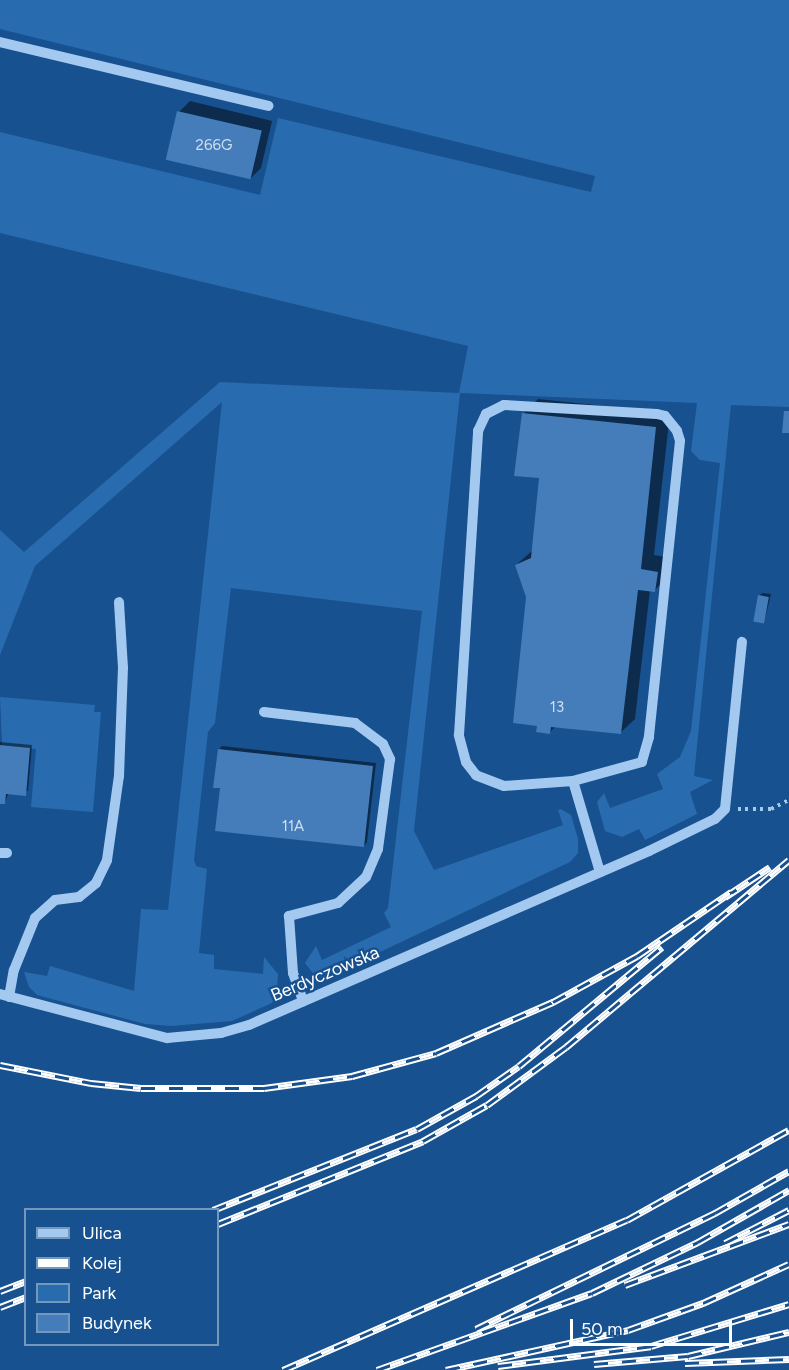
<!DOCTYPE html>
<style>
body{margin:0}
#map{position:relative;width:789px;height:1370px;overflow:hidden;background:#175190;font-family:Figtree,sans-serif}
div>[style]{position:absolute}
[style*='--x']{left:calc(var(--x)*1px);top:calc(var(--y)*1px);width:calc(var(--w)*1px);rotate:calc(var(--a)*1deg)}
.green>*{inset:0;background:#296baf}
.shadow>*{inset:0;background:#0007}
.building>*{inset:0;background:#447dba;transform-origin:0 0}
.path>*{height:4px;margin-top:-2px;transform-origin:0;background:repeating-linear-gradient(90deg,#a4c9f0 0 3px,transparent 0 7.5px)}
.minor>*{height:10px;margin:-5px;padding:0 5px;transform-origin:5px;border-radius:5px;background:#a4c9f0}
.rail>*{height:7px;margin-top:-3.5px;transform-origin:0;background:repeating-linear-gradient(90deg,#175190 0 14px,#fff 0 28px);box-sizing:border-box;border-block:2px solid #fff}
span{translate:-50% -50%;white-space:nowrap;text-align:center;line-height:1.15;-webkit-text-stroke:5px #175190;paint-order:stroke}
.number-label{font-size:15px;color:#d0deee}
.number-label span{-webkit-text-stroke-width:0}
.street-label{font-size:18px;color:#fff}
.legend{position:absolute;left:24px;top:1208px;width:195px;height:138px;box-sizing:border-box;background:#175190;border:2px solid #7497bc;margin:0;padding:8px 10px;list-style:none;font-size:18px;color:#fff}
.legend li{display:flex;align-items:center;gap:12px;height:30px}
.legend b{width:30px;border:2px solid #7497bc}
.scale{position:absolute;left:570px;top:1319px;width:162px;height:27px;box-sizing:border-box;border:3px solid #fff;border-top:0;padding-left:8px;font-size:18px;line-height:21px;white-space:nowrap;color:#fff;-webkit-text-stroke:4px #175190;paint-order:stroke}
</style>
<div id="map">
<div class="green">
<div style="clip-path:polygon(0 0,789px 0,789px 407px,731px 405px,694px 776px,713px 780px,690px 792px,697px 814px,645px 840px,639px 829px,622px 837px,605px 831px,597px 802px,604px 793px,610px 808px,663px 789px,657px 774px,680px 757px,691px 731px,720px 463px,700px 460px,691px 451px,697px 403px,460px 393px,414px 831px,434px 870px,563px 825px,558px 810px,561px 809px,571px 815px,578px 839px,578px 853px,570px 862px,325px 978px,315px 976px,305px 963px,316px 946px,322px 960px,391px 927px,384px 913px,388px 908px,422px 611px,231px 588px,215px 723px,208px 732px,194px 860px,196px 866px,207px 869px,199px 953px,214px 955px,214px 969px,263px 974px,264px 957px,278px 974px,277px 993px,272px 1003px,232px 1021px,171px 1026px,145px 1024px,37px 995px,29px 987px,24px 972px,47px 976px,50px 966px,134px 991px,141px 909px,168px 910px,222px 402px,35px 566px,0 655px,0 530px,24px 552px,220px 382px,459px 393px,468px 346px,0 233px,0 132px,260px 195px,278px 118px,591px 192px,595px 176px,0 29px)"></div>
<div style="clip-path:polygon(0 697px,95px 705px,94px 712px,101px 712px,93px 812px,31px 807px,36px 749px,2px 745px)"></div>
</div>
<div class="shadow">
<div style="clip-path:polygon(190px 101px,272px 121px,261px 168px,250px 179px,179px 112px)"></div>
<div style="clip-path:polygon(538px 399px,670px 413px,654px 555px,672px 558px,669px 576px,655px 590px,650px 590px,635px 719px,620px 733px,556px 726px,550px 732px,528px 597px,516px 565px,533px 550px,541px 476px,524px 413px)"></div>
<div style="clip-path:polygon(762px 593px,771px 594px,764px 623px,759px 596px)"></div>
<div style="clip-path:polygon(0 742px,32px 745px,28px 791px,9px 792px,5px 802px,0 802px)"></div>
<div style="clip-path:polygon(222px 746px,376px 763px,367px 842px,364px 846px,219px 749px)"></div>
</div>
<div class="building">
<div style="left:177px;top:111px;width:87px;height:50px;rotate:13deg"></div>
<div style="clip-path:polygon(784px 411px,789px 411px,789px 433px,782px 433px)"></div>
<div style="clip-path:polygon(522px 413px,656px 427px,641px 569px,658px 572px,655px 592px,638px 590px,621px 734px,551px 727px,550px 734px,536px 732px,537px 726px,513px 723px,526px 597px,515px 565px,531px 558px,539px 478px,514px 476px)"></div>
<div style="left:758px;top:595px;width:11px;height:27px;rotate:10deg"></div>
<div style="clip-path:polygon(0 745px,30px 748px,26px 796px,6px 794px,5px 804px,0 804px)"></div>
<div style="clip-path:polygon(218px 749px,373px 766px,364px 847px,215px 831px,220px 788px,213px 788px)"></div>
</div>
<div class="path">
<div style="--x:738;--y:809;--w:33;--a:0"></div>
<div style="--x:771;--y:809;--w:20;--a:-27"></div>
</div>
<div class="minor">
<div style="--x:0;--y:42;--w:276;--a:13.4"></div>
<div style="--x:504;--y:405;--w:153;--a:3.4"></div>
<div style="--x:657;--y:414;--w:8;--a:14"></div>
<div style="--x:665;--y:416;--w:19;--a:51"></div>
<div style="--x:677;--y:431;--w:10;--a:73"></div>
<div style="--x:680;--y:441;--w:298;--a:96"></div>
<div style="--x:649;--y:737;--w:26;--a:106"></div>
<div style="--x:642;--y:762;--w:72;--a:164.6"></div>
<div style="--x:573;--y:781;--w:69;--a:175.9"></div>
<div style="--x:504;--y:786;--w:30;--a:-159"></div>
<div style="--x:476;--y:775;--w:16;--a:-128"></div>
<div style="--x:466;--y:762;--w:28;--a:-105"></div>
<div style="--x:459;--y:735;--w:305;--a:-86.4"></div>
<div style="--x:478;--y:431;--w:19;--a:-65"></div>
<div style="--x:486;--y:414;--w:20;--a:-27"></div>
<div style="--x:264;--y:712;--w:92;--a:6.9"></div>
<div style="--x:355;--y:723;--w:35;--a:37"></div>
<div style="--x:383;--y:744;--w:17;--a:65"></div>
<div style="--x:390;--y:759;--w:91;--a:97.6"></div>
<div style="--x:378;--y:849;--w:30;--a:113"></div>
<div style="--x:366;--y:877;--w:38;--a:137"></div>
<div style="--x:338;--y:903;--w:51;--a:165.1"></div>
<div style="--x:289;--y:916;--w:57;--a:86"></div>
<div style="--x:293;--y:973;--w:30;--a:70"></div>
<div style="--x:573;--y:781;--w:95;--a:73.5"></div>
<div style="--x:0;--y:853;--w:7;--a:0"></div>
<div style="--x:0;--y:994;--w:173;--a:14.8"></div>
<div style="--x:167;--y:1038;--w:54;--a:-5.3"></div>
<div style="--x:221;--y:1033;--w:29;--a:-16"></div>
<div style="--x:249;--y:1025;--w:436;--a:-23.5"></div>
<div style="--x:649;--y:851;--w:73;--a:-25.9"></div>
<div style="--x:715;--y:819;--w:14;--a:-45"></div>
<div style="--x:725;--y:809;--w:168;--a:-84.2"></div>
<div style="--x:9;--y:997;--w:27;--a:-80"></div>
<div style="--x:14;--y:970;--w:56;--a:-68"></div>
<div style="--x:35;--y:918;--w:27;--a:-42"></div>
<div style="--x:55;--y:900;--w:24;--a:-7"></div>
<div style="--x:79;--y:897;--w:22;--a:-39"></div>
<div style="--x:96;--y:883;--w:25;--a:-64"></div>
<div style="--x:107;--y:860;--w:85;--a:-81.9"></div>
<div style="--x:119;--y:776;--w:108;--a:-87.9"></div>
<div style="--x:123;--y:668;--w:66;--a:-93.5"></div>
</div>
<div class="rail">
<div style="--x:725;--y:897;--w:54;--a:-33.7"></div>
<div style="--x:0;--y:1065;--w:93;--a:11.2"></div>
<div style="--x:91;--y:1083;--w:50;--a:5.7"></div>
<div style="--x:141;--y:1088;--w:123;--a:0"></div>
<div style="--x:264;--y:1088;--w:89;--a:-7.8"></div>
<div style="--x:352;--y:1076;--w:87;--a:-15.3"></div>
<div style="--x:436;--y:1053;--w:128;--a:-23.6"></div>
<div style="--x:553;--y:1002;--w:96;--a:-28.7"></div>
<div style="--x:637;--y:956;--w:114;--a:-34.2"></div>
<div style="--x:213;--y:1210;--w:219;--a:-21.7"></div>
<div style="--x:417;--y:1129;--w:68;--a:-29.2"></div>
<div style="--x:476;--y:1096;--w:52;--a:-34.9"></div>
<div style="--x:519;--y:1066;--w:186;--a:-39.8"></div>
<div style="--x:218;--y:1224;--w:221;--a:-22"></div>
<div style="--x:423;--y:1141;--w:73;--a:-29.4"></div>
<div style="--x:487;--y:1105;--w:98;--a:-36.3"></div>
<div style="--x:566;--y:1047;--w:291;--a:-40"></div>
<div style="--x:725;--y:1243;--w:72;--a:-27.3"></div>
<div style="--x:625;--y:1285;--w:175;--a:-20.4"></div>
<div style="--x:0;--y:1291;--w:28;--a:-21"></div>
<div style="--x:0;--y:1307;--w:28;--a:-21"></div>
<div style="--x:476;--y:1329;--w:266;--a:-25.9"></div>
<div style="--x:715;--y:1213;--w:85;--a:-29.6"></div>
<div style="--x:685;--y:1363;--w:104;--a:-2.2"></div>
<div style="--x:594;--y:1364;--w:94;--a:-4.9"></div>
<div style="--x:688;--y:1356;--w:104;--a:-13.4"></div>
<div style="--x:498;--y:1366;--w:154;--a:-7.4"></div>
<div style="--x:651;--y:1346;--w:144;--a:-16.9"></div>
<div style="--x:283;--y:1370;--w:375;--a:-23.6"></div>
<div style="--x:627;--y:1220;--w:185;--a:-29.1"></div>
<div style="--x:377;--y:1370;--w:228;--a:-19.7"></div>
<div style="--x:592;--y:1293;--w:118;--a:-25.7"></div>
<div style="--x:698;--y:1242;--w:105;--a:-29.7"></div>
<div style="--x:446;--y:1370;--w:186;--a:-12.4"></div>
<div style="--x:628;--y:1330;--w:80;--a:-19.8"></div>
<div style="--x:703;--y:1303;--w:94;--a:-24.4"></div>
</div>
<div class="number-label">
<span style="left:214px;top:146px">266G</span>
<span style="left:557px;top:708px">13</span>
<span style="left:293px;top:827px">11A</span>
</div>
<div class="street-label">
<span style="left:325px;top:974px;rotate:-23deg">Berdyczowska</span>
</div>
<ul class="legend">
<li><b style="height:8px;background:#a4c9f0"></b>Ulica</li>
<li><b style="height:8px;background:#fff"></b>Kolej</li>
<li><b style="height:16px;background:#296baf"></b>Park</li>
<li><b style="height:16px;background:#447dba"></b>Budynek</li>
</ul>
<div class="scale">50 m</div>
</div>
